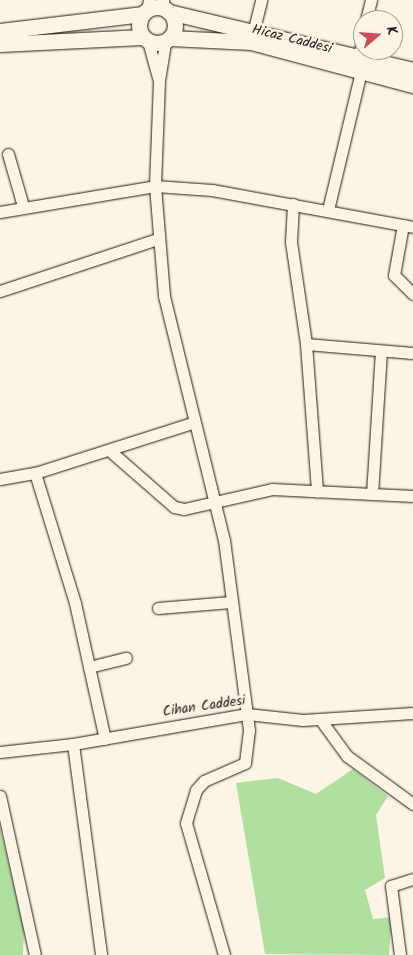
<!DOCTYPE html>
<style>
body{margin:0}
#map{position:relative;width:413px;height:955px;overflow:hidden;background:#fcf5e5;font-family:Kalam,sans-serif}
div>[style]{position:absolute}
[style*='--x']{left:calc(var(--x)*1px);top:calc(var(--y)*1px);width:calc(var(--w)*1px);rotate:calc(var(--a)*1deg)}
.green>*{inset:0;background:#b0e09f}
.roads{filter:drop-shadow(0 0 1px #1c1c1c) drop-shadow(0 0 1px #1c1c1c)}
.minor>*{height:11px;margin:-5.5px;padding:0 5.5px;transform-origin:5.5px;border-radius:5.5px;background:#fcf5e5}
.major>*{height:15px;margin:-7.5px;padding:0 7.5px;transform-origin:7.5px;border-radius:7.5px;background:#fcf5e5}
.major>.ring{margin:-7.5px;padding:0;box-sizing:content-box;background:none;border:15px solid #fcf5e5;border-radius:50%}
span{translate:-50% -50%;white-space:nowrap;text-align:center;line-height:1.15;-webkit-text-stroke:5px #fcf5e5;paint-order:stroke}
.street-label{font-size:14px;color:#1c1c1c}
.north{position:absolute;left:353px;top:10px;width:50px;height:50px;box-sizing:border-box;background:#fcf5e5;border:1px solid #a29e95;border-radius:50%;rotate:72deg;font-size:14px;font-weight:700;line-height:20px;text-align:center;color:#1c1c1c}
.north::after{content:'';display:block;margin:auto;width:18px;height:22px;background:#d1495b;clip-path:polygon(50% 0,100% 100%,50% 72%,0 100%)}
</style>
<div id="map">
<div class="green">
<div style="clip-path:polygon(353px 769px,388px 796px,376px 815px,385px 878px,365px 890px,373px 919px,392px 917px,389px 955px,265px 954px,236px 783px,278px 778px,316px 794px)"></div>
<div style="clip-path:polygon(0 827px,24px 931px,23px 955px,0 955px)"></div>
</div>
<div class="roads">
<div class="minor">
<div style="--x:163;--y:0;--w:9;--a:84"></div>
<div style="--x:147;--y:10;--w:10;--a:-79"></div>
<div style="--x:366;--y:20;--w:21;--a:-76"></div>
<div style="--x:254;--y:29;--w:30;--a:-76"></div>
<div style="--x:148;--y:41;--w:41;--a:74.6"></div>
<div style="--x:159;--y:81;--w:39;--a:-81"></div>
<div style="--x:359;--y:56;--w:19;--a:-78"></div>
<div style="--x:159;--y:81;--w:105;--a:92.2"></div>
<div style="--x:155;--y:186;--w:110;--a:85.3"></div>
<div style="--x:164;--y:296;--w:251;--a:76.2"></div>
<div style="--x:224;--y:540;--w:192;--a:82.5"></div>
<div style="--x:249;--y:730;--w:33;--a:97"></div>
<div style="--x:245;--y:763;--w:45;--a:156.3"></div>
<div style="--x:204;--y:781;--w:12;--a:132"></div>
<div style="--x:196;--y:790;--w:34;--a:107"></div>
<div style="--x:186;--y:823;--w:137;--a:73.9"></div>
<div style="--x:8;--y:154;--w:54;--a:73.9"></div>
<div style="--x:293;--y:204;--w:38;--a:93"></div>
<div style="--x:291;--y:242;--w:103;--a:81.6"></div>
<div style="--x:306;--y:344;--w:148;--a:85.7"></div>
<div style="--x:328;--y:210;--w:142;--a:-76.6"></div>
<div style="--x:0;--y:212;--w:157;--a:-9.5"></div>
<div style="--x:155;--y:186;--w:57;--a:4"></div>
<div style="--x:212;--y:190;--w:204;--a:10.4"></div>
<div style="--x:403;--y:225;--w:51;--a:100.2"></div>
<div style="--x:394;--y:275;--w:27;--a:45"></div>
<div style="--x:0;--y:291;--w:165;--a:-18.3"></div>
<div style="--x:306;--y:344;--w:107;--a:4.8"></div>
<div style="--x:109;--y:450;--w:86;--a:41.2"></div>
<div style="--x:174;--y:507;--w:10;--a:11"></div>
<div style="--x:184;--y:509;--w:90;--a:-12.8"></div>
<div style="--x:272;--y:489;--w:141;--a:2.8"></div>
<div style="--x:35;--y:473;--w:136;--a:72.9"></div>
<div style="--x:75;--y:603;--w:139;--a:77.6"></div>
<div style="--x:0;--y:479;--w:36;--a:-10"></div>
<div style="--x:35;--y:473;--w:165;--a:-17.7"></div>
<div style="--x:372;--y:494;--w:142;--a:-86.4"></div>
<div style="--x:158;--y:608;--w:73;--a:-4.7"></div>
<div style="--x:89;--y:667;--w:38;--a:-14"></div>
<div style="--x:320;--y:719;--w:46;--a:53.9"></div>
<div style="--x:347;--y:756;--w:82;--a:36"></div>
<div style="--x:73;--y:744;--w:213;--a:82.4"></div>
<div style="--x:0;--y:752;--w:73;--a:-6.3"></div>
<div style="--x:73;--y:744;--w:177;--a:-9.8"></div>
<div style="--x:247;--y:714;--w:56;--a:6.1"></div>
<div style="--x:303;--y:720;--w:110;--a:-3.6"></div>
<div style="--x:0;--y:796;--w:163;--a:77.6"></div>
<div style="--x:400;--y:955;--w:70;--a:-97.4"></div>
<div style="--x:391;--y:886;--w:23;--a:-18"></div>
</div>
<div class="major">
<div class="ring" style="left:139px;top:7px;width:21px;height:21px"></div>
<div style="--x:169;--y:12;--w:251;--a:13.4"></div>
<div style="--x:0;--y:31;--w:144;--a:-6.8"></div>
<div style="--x:170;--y:38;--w:81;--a:2.8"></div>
<div style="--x:251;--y:42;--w:168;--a:14.9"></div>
<div style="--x:0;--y:44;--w:143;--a:-2.8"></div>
</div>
</div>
<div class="street-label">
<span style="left:292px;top:39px;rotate:14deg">Hicaz Caddesi</span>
<span style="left:204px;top:706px;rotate:-8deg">Cihan Caddesi</span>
</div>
<div class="north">K</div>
</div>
